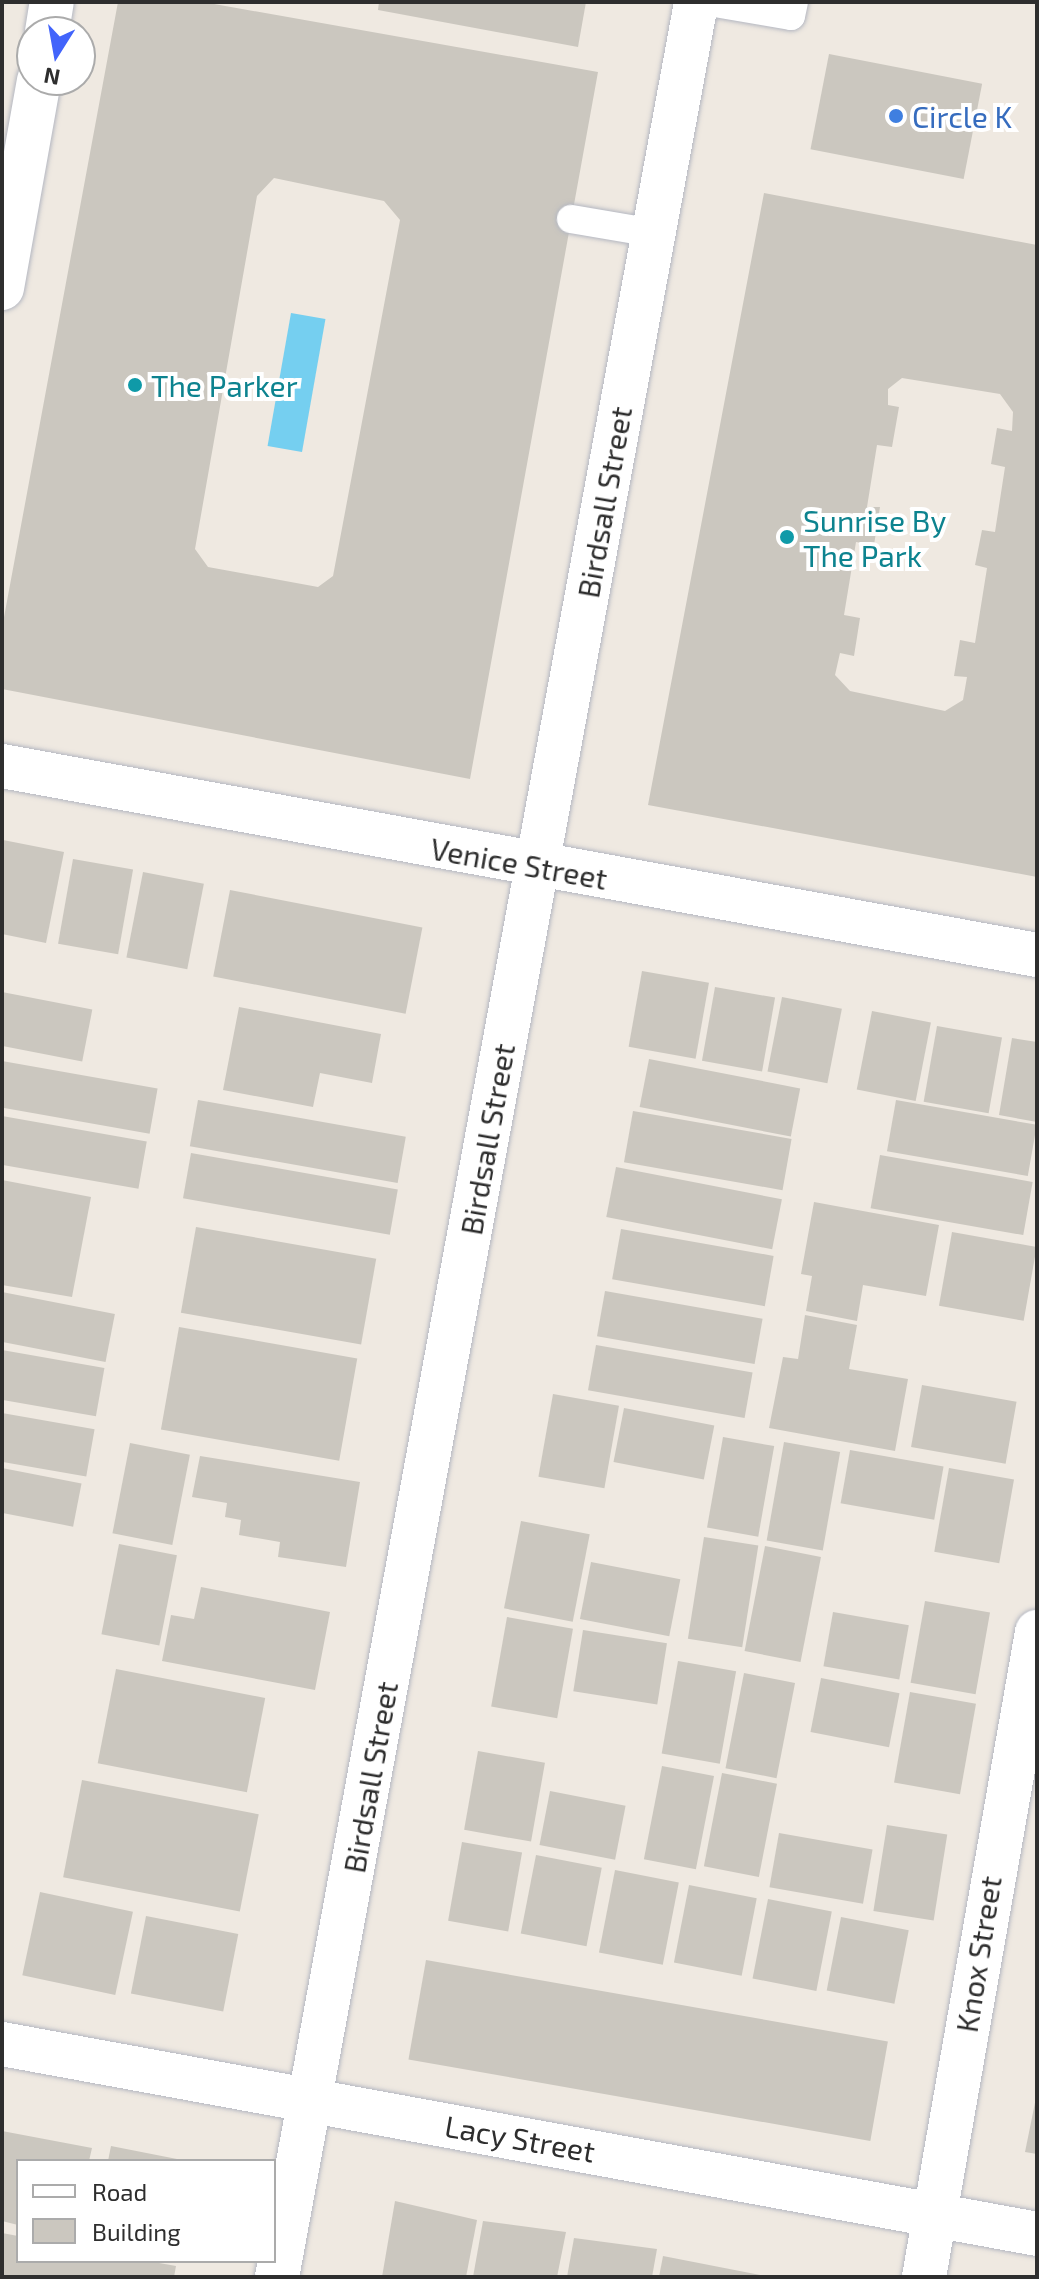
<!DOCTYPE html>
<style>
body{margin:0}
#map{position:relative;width:1039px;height:2279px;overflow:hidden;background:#efe9e1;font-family:"Exo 2",sans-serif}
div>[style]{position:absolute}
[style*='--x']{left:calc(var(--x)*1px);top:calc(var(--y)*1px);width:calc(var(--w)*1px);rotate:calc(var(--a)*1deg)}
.water>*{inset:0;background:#75cff0;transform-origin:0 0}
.building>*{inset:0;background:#cbc7bf;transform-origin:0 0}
.roads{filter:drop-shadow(0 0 2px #b4b7c1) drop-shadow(0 0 2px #b4b7c1)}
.service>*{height:28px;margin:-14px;padding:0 14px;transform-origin:14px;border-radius:14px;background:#fff}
.minor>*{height:44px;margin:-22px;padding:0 22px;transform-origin:22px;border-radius:22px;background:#fff}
.dots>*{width:22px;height:22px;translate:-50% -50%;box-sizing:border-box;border:4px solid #fff;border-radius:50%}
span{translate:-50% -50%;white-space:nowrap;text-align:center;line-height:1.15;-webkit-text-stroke:8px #fff;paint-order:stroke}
.shop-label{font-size:30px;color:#366cbe}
.left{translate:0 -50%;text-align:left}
.culture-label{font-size:30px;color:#0d838f}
.street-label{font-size:30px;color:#2e2e2e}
.frame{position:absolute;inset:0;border:4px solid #2e2e2e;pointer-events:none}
.legend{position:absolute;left:16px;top:2159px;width:260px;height:104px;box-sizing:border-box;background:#fff;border:2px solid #ababab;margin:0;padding:10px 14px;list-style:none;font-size:24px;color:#2e2e2e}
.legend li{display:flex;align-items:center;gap:16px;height:40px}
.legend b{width:40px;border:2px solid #ababab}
.north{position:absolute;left:16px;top:16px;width:80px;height:80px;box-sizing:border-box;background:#fff;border:2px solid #ababab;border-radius:50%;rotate:191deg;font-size:22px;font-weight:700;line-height:32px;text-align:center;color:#2e2e2e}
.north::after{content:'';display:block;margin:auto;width:28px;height:36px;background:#4264fb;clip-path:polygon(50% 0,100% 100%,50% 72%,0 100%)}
</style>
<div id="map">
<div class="water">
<div style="left:291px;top:313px;width:35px;height:135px;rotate:10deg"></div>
</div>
<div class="building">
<div style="clip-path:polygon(evenodd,118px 2px,203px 2px,598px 72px,470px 779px,2px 689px,2px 628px,118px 2px,274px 178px,384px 201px,400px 220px,333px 576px,318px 587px,208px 567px,195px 549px,257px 196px,274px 178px)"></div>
<div style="clip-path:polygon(379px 2px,586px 2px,578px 47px,378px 10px)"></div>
<div style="left:829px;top:54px;width:156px;height:97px;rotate:11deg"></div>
<div style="clip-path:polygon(evenodd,764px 193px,1037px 245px,1037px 877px,648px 805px,764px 193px,902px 378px,1000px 394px,1013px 412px,1012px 431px,997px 428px,991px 464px,1005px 467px,995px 532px,982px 530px,975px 565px,987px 568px,975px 643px,960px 640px,954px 676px,967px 677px,963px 700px,945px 711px,850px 691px,835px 675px,840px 653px,854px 656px,860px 618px,844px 615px,856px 542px,874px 545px,880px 507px,867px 507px,877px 445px,892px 447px,899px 407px,888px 405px,888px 389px,902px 378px)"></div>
<div style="clip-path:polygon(3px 840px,64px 852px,46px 943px,2px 934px)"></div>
<div style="left:73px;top:859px;width:61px;height:86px;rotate:10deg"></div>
<div style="left:143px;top:872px;width:62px;height:87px;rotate:11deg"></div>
<div style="left:230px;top:890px;width:196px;height:88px;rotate:11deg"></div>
<div style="left:642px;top:971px;width:68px;height:77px;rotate:10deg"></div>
<div style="left:715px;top:987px;width:61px;height:75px;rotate:10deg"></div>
<div style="left:2px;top:992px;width:92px;height:53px;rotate:11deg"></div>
<div style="left:782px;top:997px;width:61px;height:76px;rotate:11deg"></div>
<div style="clip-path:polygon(239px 1007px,381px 1034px,372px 1083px,320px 1073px,313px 1107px,223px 1090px)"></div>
<div style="left:872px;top:1011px;width:60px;height:80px;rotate:11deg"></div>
<div style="left:937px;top:1026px;width:66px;height:77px;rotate:10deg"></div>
<div style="clip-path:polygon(1012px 1038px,1037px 1042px,1037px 1122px,999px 1115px)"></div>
<div style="left:649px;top:1059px;width:154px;height:49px;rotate:11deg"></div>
<div style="left:2px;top:1061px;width:158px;height:46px;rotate:10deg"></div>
<div style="left:198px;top:1100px;width:211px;height:47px;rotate:10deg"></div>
<div style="left:896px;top:1100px;width:143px;height:52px;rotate:10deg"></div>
<div style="left:633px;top:1111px;width:161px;height:52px;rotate:10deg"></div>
<div style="left:2px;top:1116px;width:147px;height:48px;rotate:10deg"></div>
<div style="left:191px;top:1153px;width:210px;height:46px;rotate:10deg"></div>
<div style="left:880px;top:1155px;width:155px;height:54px;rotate:10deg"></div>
<div style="left:616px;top:1167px;width:169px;height:51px;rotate:11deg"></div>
<div style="clip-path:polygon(2px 1180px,91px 1197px,72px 1297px,2px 1285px)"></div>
<div style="clip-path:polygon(814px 1202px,939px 1225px,926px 1296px,863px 1285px,857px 1321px,806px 1311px,812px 1276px,801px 1274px)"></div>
<div style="left:196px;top:1227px;width:183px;height:87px;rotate:10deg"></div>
<div style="left:621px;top:1229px;width:155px;height:51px;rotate:10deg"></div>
<div style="left:952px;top:1232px;width:86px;height:75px;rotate:10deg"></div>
<div style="left:605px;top:1291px;width:160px;height:46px;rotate:10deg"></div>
<div style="left:2px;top:1292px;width:115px;height:49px;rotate:11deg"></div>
<div style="clip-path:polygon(805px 1315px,857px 1325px,849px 1369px,908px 1379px,895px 1451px,769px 1428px,783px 1357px,798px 1359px)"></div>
<div style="left:179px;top:1327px;width:181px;height:104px;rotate:10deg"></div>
<div style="left:596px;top:1345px;width:159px;height:46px;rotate:10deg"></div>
<div style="left:2px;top:1350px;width:104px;height:49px;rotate:10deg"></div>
<div style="left:922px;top:1385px;width:96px;height:63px;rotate:10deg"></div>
<div style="left:553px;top:1394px;width:67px;height:84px;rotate:10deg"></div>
<div style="left:624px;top:1408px;width:92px;height:55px;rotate:11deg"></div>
<div style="left:2px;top:1413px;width:94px;height:48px;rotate:10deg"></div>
<div style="left:723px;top:1437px;width:52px;height:92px;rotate:10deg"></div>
<div style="left:784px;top:1442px;width:57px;height:100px;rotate:10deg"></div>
<div style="left:130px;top:1443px;width:61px;height:92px;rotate:11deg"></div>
<div style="left:850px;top:1450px;width:95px;height:54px;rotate:10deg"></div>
<div style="clip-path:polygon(200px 1456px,360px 1482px,346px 1567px,278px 1557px,280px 1542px,239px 1535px,241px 1520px,225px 1517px,227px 1503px,192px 1497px)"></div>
<div style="left:2px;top:1468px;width:81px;height:44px;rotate:11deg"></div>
<div style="left:949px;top:1468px;width:66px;height:85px;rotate:10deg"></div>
<div style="left:521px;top:1521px;width:70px;height:89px;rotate:11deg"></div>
<div style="left:704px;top:1537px;width:55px;height:103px;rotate:9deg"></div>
<div style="left:119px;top:1544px;width:59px;height:92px;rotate:11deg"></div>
<div style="left:765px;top:1546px;width:57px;height:107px;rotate:11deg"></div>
<div style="left:591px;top:1562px;width:91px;height:58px;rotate:11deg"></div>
<div style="clip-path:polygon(201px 1587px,330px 1612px,315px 1690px,162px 1661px,171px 1615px,194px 1619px)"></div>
<div style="left:925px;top:1601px;width:66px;height:83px;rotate:10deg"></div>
<div style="left:833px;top:1612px;width:77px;height:55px;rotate:10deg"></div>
<div style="left:507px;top:1617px;width:67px;height:91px;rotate:10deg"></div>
<div style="left:583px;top:1630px;width:85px;height:62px;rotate:9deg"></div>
<div style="left:678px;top:1661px;width:59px;height:94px;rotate:10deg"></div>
<div style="left:116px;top:1669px;width:152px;height:96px;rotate:11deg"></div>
<div style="left:744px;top:1673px;width:52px;height:97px;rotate:11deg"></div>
<div style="left:821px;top:1678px;width:80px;height:55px;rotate:11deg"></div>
<div style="left:910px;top:1692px;width:67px;height:92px;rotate:10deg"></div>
<div style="left:478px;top:1751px;width:68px;height:80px;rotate:10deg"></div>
<div style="left:662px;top:1766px;width:53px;height:95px;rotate:11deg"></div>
<div style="left:722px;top:1773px;width:56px;height:95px;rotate:11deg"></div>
<div style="left:82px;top:1780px;width:180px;height:99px;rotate:11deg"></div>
<div style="left:550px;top:1791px;width:77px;height:55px;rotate:11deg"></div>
<div style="left:887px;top:1825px;width:61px;height:87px;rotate:9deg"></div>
<div style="left:779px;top:1833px;width:95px;height:55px;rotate:10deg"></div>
<div style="left:462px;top:1842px;width:61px;height:80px;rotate:10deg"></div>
<div style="left:536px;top:1855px;width:67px;height:80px;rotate:11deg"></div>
<div style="left:615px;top:1870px;width:65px;height:84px;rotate:11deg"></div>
<div style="left:689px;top:1885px;width:69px;height:79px;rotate:11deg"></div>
<div style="left:40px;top:1892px;width:95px;height:85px;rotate:12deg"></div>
<div style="left:768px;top:1899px;width:65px;height:81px;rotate:11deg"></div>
<div style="left:146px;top:1916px;width:94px;height:79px;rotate:11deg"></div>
<div style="left:841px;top:1917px;width:69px;height:75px;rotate:11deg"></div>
<div style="left:426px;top:1960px;width:469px;height:101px;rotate:10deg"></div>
<div style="clip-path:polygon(1037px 2093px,1037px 2154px,1025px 2152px)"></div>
<div style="clip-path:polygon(2px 2131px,92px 2148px,89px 2161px,18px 2161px,18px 2225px,2px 2221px)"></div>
<div style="clip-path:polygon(111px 2146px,182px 2160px,182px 2161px,108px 2161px)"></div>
<div style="clip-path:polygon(395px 2201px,477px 2220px,466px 2277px,382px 2277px)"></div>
<div style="clip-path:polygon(483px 2221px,566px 2232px,557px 2277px,473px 2277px)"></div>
<div style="clip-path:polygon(2px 2233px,18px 2236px,18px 2261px,148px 2261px,176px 2266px,174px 2277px,2px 2277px)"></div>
<div style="clip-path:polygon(574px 2238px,657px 2249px,652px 2277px,567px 2277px)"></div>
<div style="clip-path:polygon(663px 2256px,765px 2276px,765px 2277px,659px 2277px)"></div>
</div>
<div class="roads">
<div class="service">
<div style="--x:709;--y:2;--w:83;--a:9.7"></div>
<div style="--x:791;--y:16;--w:14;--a:-78"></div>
<div style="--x:571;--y:219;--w:84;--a:9.6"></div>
</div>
<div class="minor">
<div style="--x:47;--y:32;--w:30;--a:-81"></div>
<div style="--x:2;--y:288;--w:211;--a:-79.9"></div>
<div style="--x:2;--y:766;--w:1052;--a:10.35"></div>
<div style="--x:2;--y:2044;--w:1052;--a:10.4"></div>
<div style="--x:277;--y:2277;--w:2313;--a:-79.56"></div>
<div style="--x:924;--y:2277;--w:655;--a:-80.06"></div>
</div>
</div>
<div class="dots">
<div style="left:896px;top:116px;background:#3f7fe0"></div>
<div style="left:135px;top:385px;background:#0f9aa8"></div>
<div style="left:787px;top:537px;background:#0f9aa8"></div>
</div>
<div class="shop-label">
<span class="left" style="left:912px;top:116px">Circle K</span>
</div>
<div class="culture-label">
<span class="left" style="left:151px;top:385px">The Parker</span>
<span class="left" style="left:803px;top:537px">Sunrise By<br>The Park</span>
</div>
<div class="street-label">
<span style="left:604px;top:502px;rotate:-80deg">Birdsall Street</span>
<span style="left:519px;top:863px;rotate:10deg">Venice Street</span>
<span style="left:487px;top:1139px;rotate:-80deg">Birdsall Street</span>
<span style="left:370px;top:1777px;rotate:-80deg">Birdsall Street</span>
<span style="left:978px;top:1954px;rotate:-81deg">Knox Street</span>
<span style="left:520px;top:2138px;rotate:10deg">Lacy Street</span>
</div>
<div class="frame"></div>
<ul class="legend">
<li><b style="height:10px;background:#fff"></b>Road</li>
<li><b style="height:22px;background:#cbc7bf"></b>Building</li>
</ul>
<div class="north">N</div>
</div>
